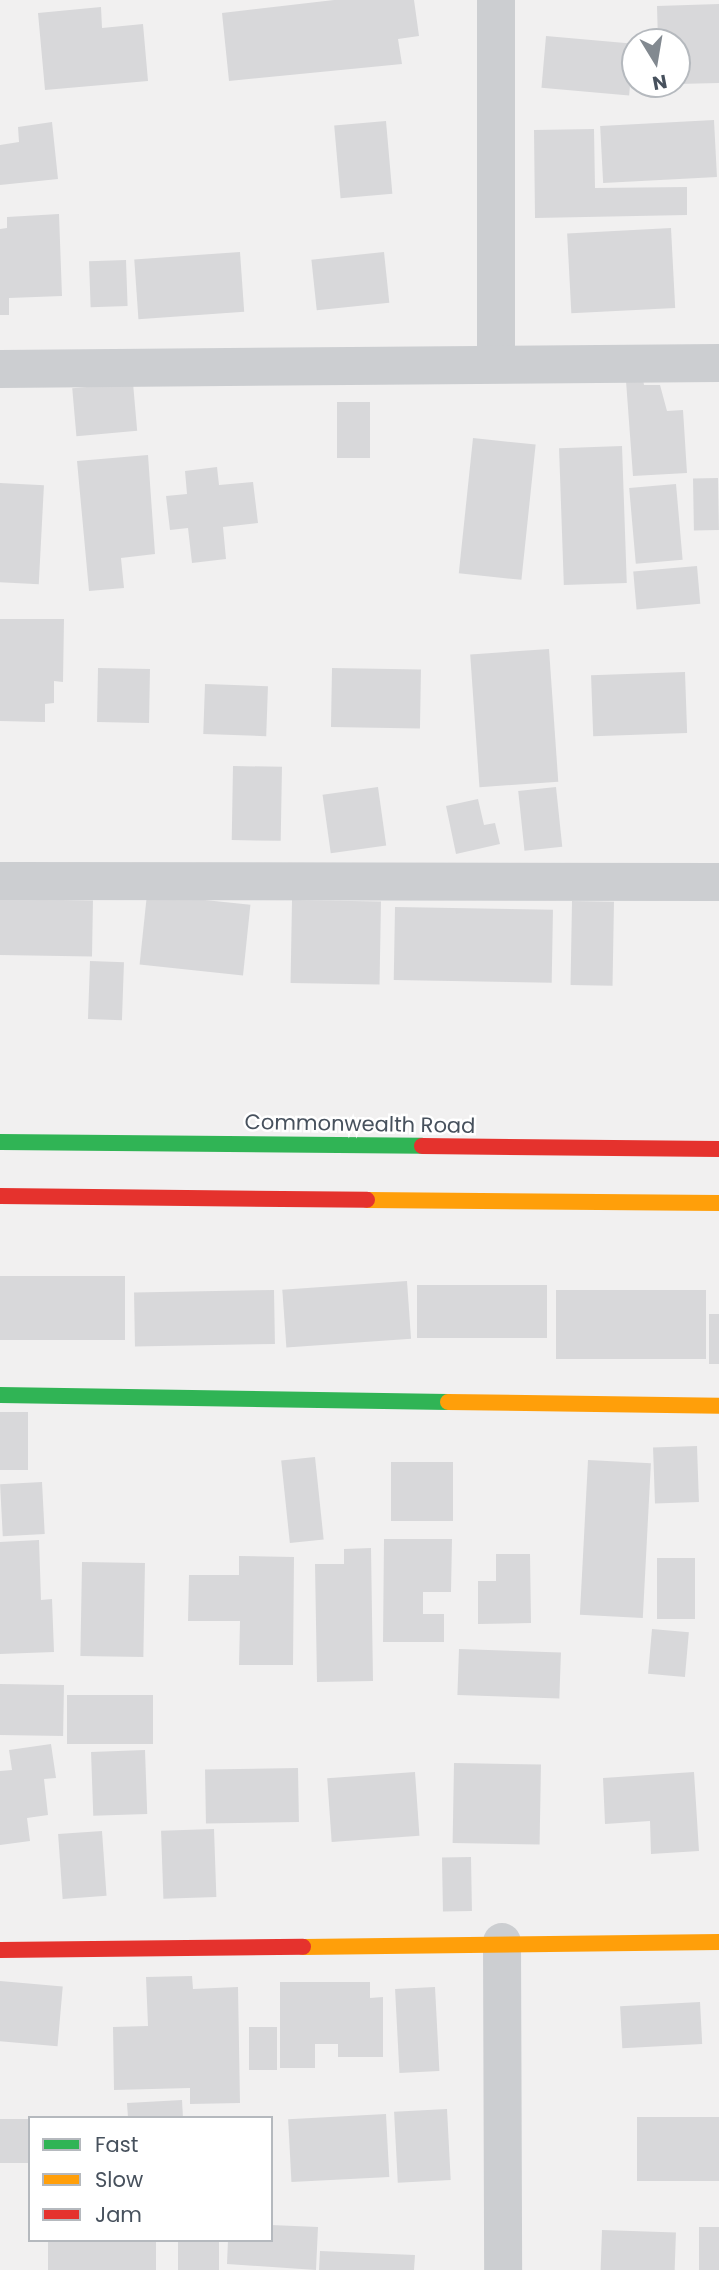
<!DOCTYPE html>
<style>
body{margin:0}
#map{position:relative;width:719px;height:2270px;overflow:hidden;background:#f1f0f0;font-family:Poppins,sans-serif}
div>[style]{position:absolute}
[style*='--x']{left:calc(var(--x)*1px);top:calc(var(--y)*1px);width:calc(var(--w)*1px);rotate:calc(var(--a)*1deg)}
.building>*{inset:0;background:#d8d8da;transform-origin:0 0}
.street>*{height:38px;margin:-19px;padding:0 19px;transform-origin:19px;border-radius:19px;background:#ccced1}
.fast>*{height:16px;margin:-8px;padding:0 8px;transform-origin:8px;border-radius:8px;background:#30b455}
.slow>*{height:16px;margin:-8px;padding:0 8px;transform-origin:8px;border-radius:8px;background:#ff9f0a}
.jam>*{height:16px;margin:-8px;padding:0 8px;transform-origin:8px;border-radius:8px;background:#e5322d}
span{translate:-50% -50%;white-space:nowrap;text-align:center;line-height:1.15;-webkit-text-stroke:5px #fff;paint-order:stroke}
.street-label{font-size:21px;color:#47515d}
.legend{position:absolute;left:28px;top:2116px;width:245px;height:126px;box-sizing:border-box;background:#fff;border:2px solid #b5b9be;margin:0;padding:9px 12px;list-style:none;font-size:21px;color:#47515d}
.legend li{display:flex;align-items:center;gap:14px;height:35px}
.legend b{width:35px;border:2px solid #b5b9be}
.north{position:absolute;left:621px;top:28px;width:70px;height:70px;box-sizing:border-box;background:#fff;border:2px solid #b5b9be;border-radius:50%;rotate:169deg;font-size:19px;font-weight:700;line-height:28px;text-align:center;color:#47515d}
.north::after{content:'';display:block;margin:auto;width:24px;height:32px;background:#828990;clip-path:polygon(50% 0,100% 100%,50% 72%,0 100%)}
</style>
<div id="map">
<div class="building">
<div style="clip-path:polygon(334px 0,414px 0,419px 36px,398px 39px,402px 64px,229px 81px,222px 13px)"></div>
<div style="clip-path:polygon(719px 4px,719px 83px,677px 84px,677px 42px,658px 42px,657px 6px)"></div>
<div style="clip-path:polygon(101px 7px,102px 28px,143px 24px,148px 81px,45px 90px,38px 13px)"></div>
<div style="left:546px;top:36px;width:88px;height:52px;rotate:5deg"></div>
<div style="left:714px;top:120px;width:57px;height:114px;rotate:87deg"></div>
<div style="left:386px;top:121px;width:73px;height:52px;rotate:85deg"></div>
<div style="clip-path:polygon(52px 122px,58px 179px,0 185px,0 145px,19px 142px,18px 127px)"></div>
<div style="clip-path:polygon(594px 129px,595px 188px,687px 187px,687px 215px,535px 218px,534px 130px)"></div>
<div style="clip-path:polygon(59px 214px,62px 296px,9px 298px,9px 315px,0 315px,0 229px,7px 228px,7px 217px)"></div>
<div style="left:671px;top:228px;width:80px;height:104px;rotate:87deg"></div>
<div style="left:240px;top:252px;width:60px;height:106px;rotate:86deg"></div>
<div style="left:384px;top:252px;width:51px;height:73px;rotate:84deg"></div>
<div style="left:126px;top:260px;width:46px;height:37px;rotate:88deg"></div>
<div style="clip-path:polygon(643px 379px,644px 385px,660px 385px,667px 411px,683px 410px,687px 473px,633px 476px,626px 381px)"></div>
<div style="left:133px;top:383px;width:48px;height:61px;rotate:85deg"></div>
<div style="left:337px;top:402px;width:33px;height:56px"></div>
<div style="left:473px;top:438px;width:63px;height:136px;rotate:6deg"></div>
<div style="left:622px;top:446px;width:137px;height:63px;rotate:88deg"></div>
<div style="clip-path:polygon(148px 455px,155px 554px,121px 558px,124px 588px,89px 591px,77px 461px)"></div>
<div style="clip-path:polygon(217px 467px,219px 485px,253px 482px,258px 523px,223px 527px,226px 559px,192px 563px,188px 528px,170px 530px,166px 496px,187px 494px,185px 471px)"></div>
<div style="left:718px;top:478px;width:52px;height:25px;rotate:89deg"></div>
<div style="left:0;top:483px;width:44px;height:99px;rotate:3deg"></div>
<div style="left:676px;top:484px;width:76px;height:47px;rotate:85deg"></div>
<div style="left:697px;top:566px;width:38px;height:64px;rotate:85deg"></div>
<div style="clip-path:polygon(0 619px,64px 619px,63px 682px,54px 681px,54px 703px,45px 704px,45px 722px,0 721px)"></div>
<div style="left:549px;top:649px;width:133px;height:79px;rotate:86deg"></div>
<div style="left:98px;top:668px;width:52px;height:54px;rotate:1deg"></div>
<div style="left:332px;top:668px;width:89px;height:59px;rotate:1deg"></div>
<div style="left:685px;top:672px;width:61px;height:94px;rotate:88deg"></div>
<div style="left:205px;top:684px;width:63px;height:50px;rotate:2deg"></div>
<div style="left:233px;top:766px;width:49px;height:74px;rotate:1deg"></div>
<div style="left:378px;top:787px;width:59px;height:56px;rotate:82deg"></div>
<div style="left:556px;top:787px;width:60px;height:38px;rotate:84deg"></div>
<div style="clip-path:polygon(478px 799px,484px 825px,495px 823px,500px 844px,456px 854px,446px 806px)"></div>
<div style="left:147px;top:894px;width:104px;height:71px;rotate:6deg"></div>
<div style="left:0;top:899px;width:93px;height:56px;rotate:1deg"></div>
<div style="left:292px;top:900px;width:89px;height:83px;rotate:1deg"></div>
<div style="left:572px;top:901px;width:42px;height:84px;rotate:1deg"></div>
<div style="left:395px;top:907px;width:158px;height:73px;rotate:1deg"></div>
<div style="left:90px;top:961px;width:34px;height:58px;rotate:2deg"></div>
<div style="left:0;top:1276px;width:125px;height:64px"></div>
<div style="left:407px;top:1281px;width:58px;height:125px;rotate:86deg"></div>
<div style="left:547px;top:1285px;width:53px;height:130px;rotate:90deg"></div>
<div style="left:274px;top:1290px;width:54px;height:140px;rotate:89deg"></div>
<div style="left:556px;top:1290px;width:150px;height:69px"></div>
<div style="left:709px;top:1314px;width:10px;height:50px"></div>
<div style="left:0;top:1412px;width:28px;height:58px"></div>
<div style="left:697px;top:1446px;width:56px;height:44px;rotate:88deg"></div>
<div style="left:315px;top:1457px;width:83px;height:34px;rotate:84deg"></div>
<div style="left:588px;top:1460px;width:63px;height:155px;rotate:3deg"></div>
<div style="left:391px;top:1462px;width:62px;height:59px"></div>
<div style="left:42px;top:1482px;width:52px;height:42px;rotate:87deg"></div>
<div style="clip-path:polygon(384px 1539px,452px 1539px,451px 1592px,423px 1592px,423px 1614px,444px 1614px,444px 1642px,383px 1642px)"></div>
<div style="clip-path:polygon(39px 1540px,41px 1600px,52px 1599px,54px 1652px,0 1654px,0 1542px)"></div>
<div style="clip-path:polygon(371px 1548px,373px 1681px,317px 1682px,315px 1564px,344px 1564px,344px 1549px)"></div>
<div style="clip-path:polygon(496px 1554px,530px 1554px,531px 1623px,478px 1624px,478px 1581px,496px 1581px)"></div>
<div style="clip-path:polygon(239px 1556px,294px 1557px,293px 1665px,239px 1665px,240px 1621px,188px 1621px,189px 1575px,239px 1575px)"></div>
<div style="left:657px;top:1558px;width:38px;height:61px"></div>
<div style="left:82px;top:1562px;width:63px;height:94px;rotate:1deg"></div>
<div style="left:652px;top:1629px;width:37px;height:45px;rotate:5deg"></div>
<div style="left:459px;top:1649px;width:102px;height:46px;rotate:2deg"></div>
<div style="left:0;top:1684px;width:64px;height:51px;rotate:1deg"></div>
<div style="left:67px;top:1695px;width:86px;height:49px"></div>
<div style="clip-path:polygon(51px 1744px,56px 1778px,44px 1779px,48px 1815px,27px 1818px,30px 1841px,0 1845px,0 1771px,12px 1770px,9px 1750px)"></div>
<div style="left:145px;top:1750px;width:64px;height:54px;rotate:88deg"></div>
<div style="left:454px;top:1763px;width:87px;height:80px;rotate:1deg"></div>
<div style="left:298px;top:1768px;width:54px;height:93px;rotate:89deg"></div>
<div style="left:415px;top:1772px;width:64px;height:88px;rotate:86deg"></div>
<div style="clip-path:polygon(694px 1772px,699px 1851px,651px 1854px,650px 1821px,605px 1824px,603px 1778px)"></div>
<div style="left:214px;top:1829px;width:68px;height:53px;rotate:88deg"></div>
<div style="left:102px;top:1831px;width:65px;height:44px;rotate:86deg"></div>
<div style="left:471px;top:1857px;width:54px;height:29px;rotate:89deg"></div>
<div style="clip-path:polygon(192px 1976px,193px 1989px,238px 1987px,240px 2103px,190px 2104px,190px 2088px,114px 2090px,113px 2027px,148px 2026px,146px 1977px)"></div>
<div style="left:0;top:1981px;width:63px;height:60px;rotate:5deg"></div>
<div style="clip-path:polygon(280px 1982px,370px 1982px,370px 1998px,383px 1997px,383px 2057px,338px 2057px,338px 2044px,315px 2044px,315px 2068px,280px 2068px)"></div>
<div style="left:435px;top:1987px;width:84px;height:40px;rotate:87deg"></div>
<div style="left:700px;top:2002px;width:42px;height:80px;rotate:87deg"></div>
<div style="left:249px;top:2027px;width:28px;height:43px"></div>
<div style="clip-path:polygon(182px 2100px,183px 2118px,128px 2118px,127px 2103px)"></div>
<div style="left:447px;top:2109px;width:71px;height:53px;rotate:87deg"></div>
<div style="left:386px;top:2114px;width:63px;height:98px;rotate:87deg"></div>
<div style="left:719px;top:2117px;width:64px;height:82px;rotate:90deg"></div>
<div style="left:30px;top:2119px;width:44px;height:30px;rotate:90deg"></div>
<div style="clip-path:polygon(271px 2225px,318px 2227px,316px 2270px,227px 2264px,228px 2240px,271px 2240px)"></div>
<div style="left:699px;top:2227px;width:20px;height:43px"></div>
<div style="left:602px;top:2230px;width:74px;height:40px;rotate:2deg"></div>
<div style="left:48px;top:2240px;width:108px;height:30px"></div>
<div style="left:178px;top:2240px;width:41px;height:30px"></div>
<div style="clip-path:polygon(320px 2251px,415px 2255px,414px 2270px,319px 2270px)"></div>
</div>
<div class="street">
<div style="--x:496;--y:0;--w:364;--a:90"></div>
<div style="--x:0;--y:369;--w:719;--a:-0.48"></div>
<div style="--x:0;--y:881;--w:719;--a:0.08"></div>
<div style="--x:502;--y:1942;--w:328;--a:89.8"></div>
</div>
<div class="fast">
<div style="--x:0;--y:1142;--w:422;--a:0.5"></div>
<div style="--x:0;--y:1395;--w:448;--a:0.9"></div>
</div>
<div class="slow">
<div style="--x:367;--y:1200;--w:352;--a:0.5"></div>
<div style="--x:448;--y:1402;--w:271;--a:0.8"></div>
<div style="--x:303;--y:1947;--w:416;--a:-0.7"></div>
</div>
<div class="jam">
<div style="--x:422;--y:1146;--w:297;--a:0.6"></div>
<div style="--x:0;--y:1196;--w:367;--a:0.6"></div>
<div style="--x:0;--y:1950;--w:303;--a:-0.6"></div>
</div>
<div class="street-label">
<span style="left:360px;top:1124px;rotate:1deg">Commonwealth Road</span>
</div>
<ul class="legend">
<li><b style="height:9px;background:#30b455"></b>Fast</li>
<li><b style="height:9px;background:#ff9f0a"></b>Slow</li>
<li><b style="height:9px;background:#e5322d"></b>Jam</li>
</ul>
<div class="north">N</div>
</div>
